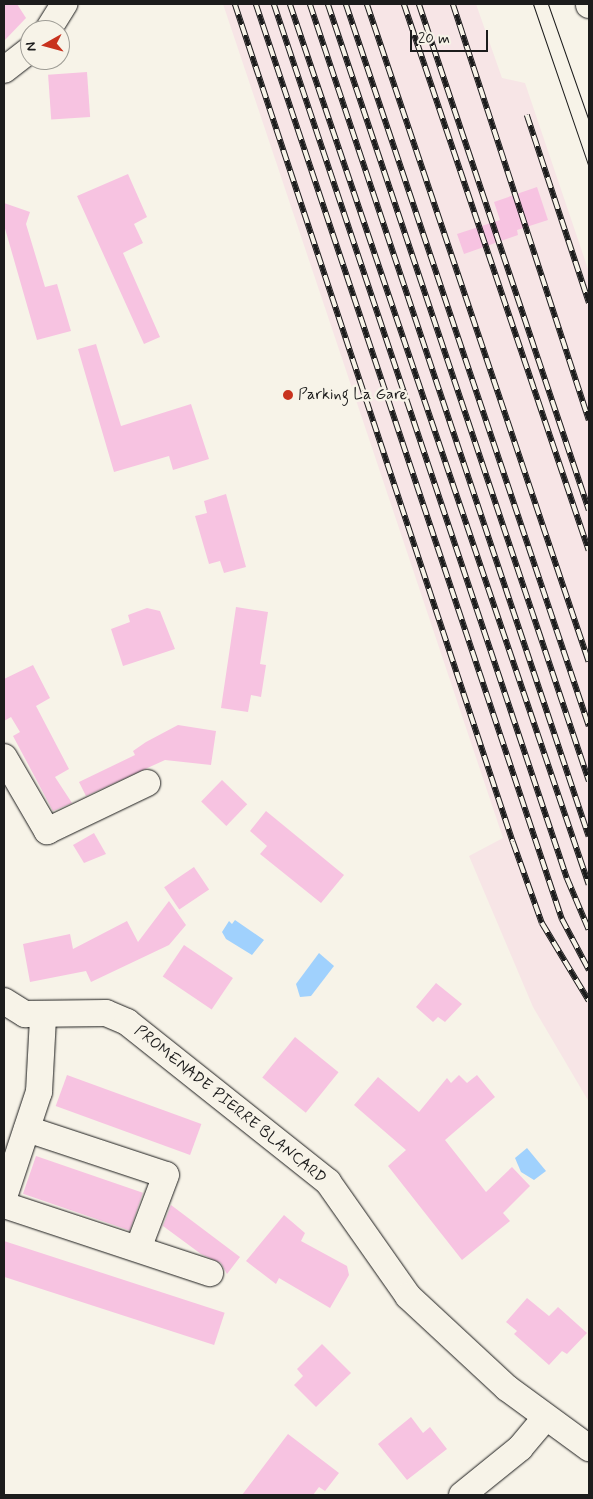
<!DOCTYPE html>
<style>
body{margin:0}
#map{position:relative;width:593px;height:1499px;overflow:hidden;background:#f7f3e8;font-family:Mynerve,sans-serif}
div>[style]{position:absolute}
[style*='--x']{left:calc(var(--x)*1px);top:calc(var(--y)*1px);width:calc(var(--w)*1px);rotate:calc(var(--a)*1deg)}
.built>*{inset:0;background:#f7e5e6}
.water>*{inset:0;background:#a0d1fd}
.building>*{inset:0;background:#f7c3e1;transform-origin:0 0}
.roads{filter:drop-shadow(0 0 1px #1c1c1c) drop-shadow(0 0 1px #1c1c1c)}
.minor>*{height:26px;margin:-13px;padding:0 13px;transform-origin:13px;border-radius:13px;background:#f7f3e8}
.tram>*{height:1px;margin:-0.5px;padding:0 0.5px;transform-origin:0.5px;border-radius:0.5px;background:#1c1c1c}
.rail>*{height:5.5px;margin-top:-2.75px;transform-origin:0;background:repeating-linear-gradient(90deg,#f7f3e8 0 11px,#1c1c1c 0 22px);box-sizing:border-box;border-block:1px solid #1c1c1c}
.dots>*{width:14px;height:14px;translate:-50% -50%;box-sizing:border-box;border:2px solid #f7f3e8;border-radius:50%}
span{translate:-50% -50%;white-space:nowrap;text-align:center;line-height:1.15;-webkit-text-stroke:5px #f7f3e8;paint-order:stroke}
.poi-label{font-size:16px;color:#1c1c1c}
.left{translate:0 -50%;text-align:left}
.street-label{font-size:16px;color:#1c1c1c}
.frame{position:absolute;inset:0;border:5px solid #1c1c1c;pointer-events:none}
.north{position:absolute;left:20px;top:20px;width:50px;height:50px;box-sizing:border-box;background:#f7f3e8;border:1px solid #9f9d96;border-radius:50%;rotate:263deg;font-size:14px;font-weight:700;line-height:20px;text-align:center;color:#1c1c1c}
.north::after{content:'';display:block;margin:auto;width:18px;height:22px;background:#c8321e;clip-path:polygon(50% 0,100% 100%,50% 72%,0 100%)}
.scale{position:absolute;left:410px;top:30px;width:78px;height:22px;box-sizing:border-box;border:2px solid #1c1c1c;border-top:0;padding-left:6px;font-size:15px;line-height:18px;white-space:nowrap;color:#1c1c1c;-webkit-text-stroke:4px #f7f3e8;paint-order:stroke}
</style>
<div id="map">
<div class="built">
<div style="clip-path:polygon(223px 4px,476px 4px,502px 78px,525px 83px,589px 272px,589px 1102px,533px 1007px,469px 856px,503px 838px)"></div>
</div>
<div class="water">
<div style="clip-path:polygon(235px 920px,264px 940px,252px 955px,226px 939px,222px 932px,229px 921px,232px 924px)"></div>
<div style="clip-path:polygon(319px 953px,334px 966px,311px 996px,300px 997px,296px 984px)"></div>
<div style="clip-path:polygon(527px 1148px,546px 1171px,534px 1180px,521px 1172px,515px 1158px)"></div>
</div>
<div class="building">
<div style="clip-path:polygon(4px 4px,17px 4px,26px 18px,4px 41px)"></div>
<div style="left:87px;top:72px;width:45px;height:39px;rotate:86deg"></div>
<div style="clip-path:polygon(128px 174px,147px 217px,134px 224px,143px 243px,123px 253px,160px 337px,144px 344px,77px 196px)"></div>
<div style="clip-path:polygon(537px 187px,548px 220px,517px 230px,518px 235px,464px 254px,457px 234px,500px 220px,494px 202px)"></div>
<div style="clip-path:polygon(4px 203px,30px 212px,26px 224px,45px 287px,57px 284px,71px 331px,37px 340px,4px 225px)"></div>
<div style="clip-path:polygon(96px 344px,121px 426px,191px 404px,209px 459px,173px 470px,169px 456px,114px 472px,78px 349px)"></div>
<div style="clip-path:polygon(226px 494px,246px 567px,224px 573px,220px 561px,209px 564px,195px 516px,207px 513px,204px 501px)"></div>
<div style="clip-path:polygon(236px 607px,268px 612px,260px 664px,266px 665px,261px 697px,251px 695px,248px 712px,221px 708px)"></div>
<div style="clip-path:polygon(147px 608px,160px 611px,175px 649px,123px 666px,111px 629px,130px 622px,128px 615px)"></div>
<div style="clip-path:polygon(33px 665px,50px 698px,36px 706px,69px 769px,55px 777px,72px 803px,53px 811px,13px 736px,20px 732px,11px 717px,4px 721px,4px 679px)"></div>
<div style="clip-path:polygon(178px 725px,216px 731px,211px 765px,165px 760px,86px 796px,79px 782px,135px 755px,133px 751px,146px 742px)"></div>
<div style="left:222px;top:780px;width:35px;height:30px;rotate:44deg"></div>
<div style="clip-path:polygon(266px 811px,344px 875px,321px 903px,260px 854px,267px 846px,250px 831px)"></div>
<div style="clip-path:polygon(94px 833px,106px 854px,84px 863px,73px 845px)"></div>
<div style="left:194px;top:867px;width:27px;height:36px;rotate:56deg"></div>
<div style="clip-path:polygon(169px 901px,186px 925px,169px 945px,91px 982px,86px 971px,30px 982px,23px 944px,70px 934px,73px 949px,127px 921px,138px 942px)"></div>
<div style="left:184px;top:945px;width:59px;height:38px;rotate:34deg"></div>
<div style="clip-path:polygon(436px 983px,462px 1004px,445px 1022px,438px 1017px,433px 1022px,416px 1007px)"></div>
<div style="left:295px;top:1037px;width:56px;height:52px;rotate:39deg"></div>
<div style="left:67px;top:1075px;width:143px;height:33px;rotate:20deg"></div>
<div style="clip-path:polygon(459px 1075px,467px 1083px,477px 1075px,495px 1097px,445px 1140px,486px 1192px,512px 1167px,530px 1186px,503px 1213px,510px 1221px,462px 1260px,388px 1166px,406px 1150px,354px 1105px,378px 1077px,419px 1112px,447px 1078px,451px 1083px)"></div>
<div style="left:36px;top:1156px;width:113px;height:40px;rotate:19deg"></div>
<div style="clip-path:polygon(171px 1205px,240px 1257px,227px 1274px,221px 1263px,201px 1254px,163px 1226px)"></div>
<div style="clip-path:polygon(284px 1215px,305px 1233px,301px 1241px,347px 1266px,349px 1275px,330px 1308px,279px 1278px,276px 1284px,246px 1261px)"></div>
<div style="left:4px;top:1241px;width:232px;height:34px;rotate:18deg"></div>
<div style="clip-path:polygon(527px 1298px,549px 1316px,558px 1307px,587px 1333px,567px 1354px,562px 1351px,549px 1365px,514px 1334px,517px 1331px,506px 1322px)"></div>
<div style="clip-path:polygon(322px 1344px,351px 1373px,316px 1407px,294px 1385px,303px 1376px,297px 1369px)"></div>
<div style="clip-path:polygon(411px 1417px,423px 1433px,430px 1427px,447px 1449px,407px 1480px,378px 1444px)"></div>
<div style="clip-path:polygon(288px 1434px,339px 1473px,325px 1491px,319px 1487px,313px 1495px,242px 1495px)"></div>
</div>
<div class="roads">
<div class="minor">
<div style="--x:589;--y:4;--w:1;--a:90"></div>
<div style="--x:48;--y:30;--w:31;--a:-58"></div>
<div style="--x:4;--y:70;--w:33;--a:-38"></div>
<div style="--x:4;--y:757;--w:86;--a:59.8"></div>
<div style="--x:47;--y:831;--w:111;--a:-25.6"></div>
<div style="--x:4;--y:1001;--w:25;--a:32"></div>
<div style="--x:25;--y:1014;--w:81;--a:-0.7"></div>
<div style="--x:106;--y:1013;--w:23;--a:23"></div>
<div style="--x:127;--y:1022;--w:257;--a:38.5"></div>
<div style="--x:328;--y:1182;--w:139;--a:54.9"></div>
<div style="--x:408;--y:1296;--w:135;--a:42.9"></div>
<div style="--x:507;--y:1388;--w:102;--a:36.2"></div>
<div style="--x:27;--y:1129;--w:146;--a:18.3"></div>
<div style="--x:166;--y:1175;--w:76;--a:110.8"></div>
<div style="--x:4;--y:1197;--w:111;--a:-71.6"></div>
<div style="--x:39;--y:1092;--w:75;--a:-86.9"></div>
<div style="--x:4;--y:1205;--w:217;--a:18.3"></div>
<div style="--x:462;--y:1495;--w:75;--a:-39"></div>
<div style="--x:520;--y:1448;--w:39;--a:-50"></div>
</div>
</div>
<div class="tram">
<div style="--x:533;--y:4;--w:173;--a:71.1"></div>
<div style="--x:548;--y:4;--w:124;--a:70.7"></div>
</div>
<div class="rail">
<div style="--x:235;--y:4;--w:883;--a:71.65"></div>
<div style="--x:513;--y:842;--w:86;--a:70.3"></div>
<div style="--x:542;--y:923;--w:91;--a:58.9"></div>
<div style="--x:256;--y:4;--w:965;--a:71.51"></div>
<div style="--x:562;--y:919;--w:58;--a:62.1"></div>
<div style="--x:274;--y:4;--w:922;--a:71.47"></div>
<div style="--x:567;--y:878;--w:56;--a:67.1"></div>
<div style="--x:290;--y:4;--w:930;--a:71.25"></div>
<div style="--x:310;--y:4;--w:878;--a:71.48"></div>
<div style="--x:328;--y:4;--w:820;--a:71.43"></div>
<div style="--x:346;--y:4;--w:762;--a:71.4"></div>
<div style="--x:367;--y:4;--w:694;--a:71.36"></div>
<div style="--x:404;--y:4;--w:577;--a:71.31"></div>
<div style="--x:419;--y:4;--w:534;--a:71.43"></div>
<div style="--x:453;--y:4;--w:438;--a:71.9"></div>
<div style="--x:527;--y:115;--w:198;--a:71.7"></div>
</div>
<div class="dots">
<div style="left:288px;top:395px;background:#c8321e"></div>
</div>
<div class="poi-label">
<span class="left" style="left:298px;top:395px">Parking La Gare</span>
</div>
<div class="street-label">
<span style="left:230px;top:1105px;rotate:39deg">PROMENADE PIERRE BLANCARD</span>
</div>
<div class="frame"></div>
<div class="north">N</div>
<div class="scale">20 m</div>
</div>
